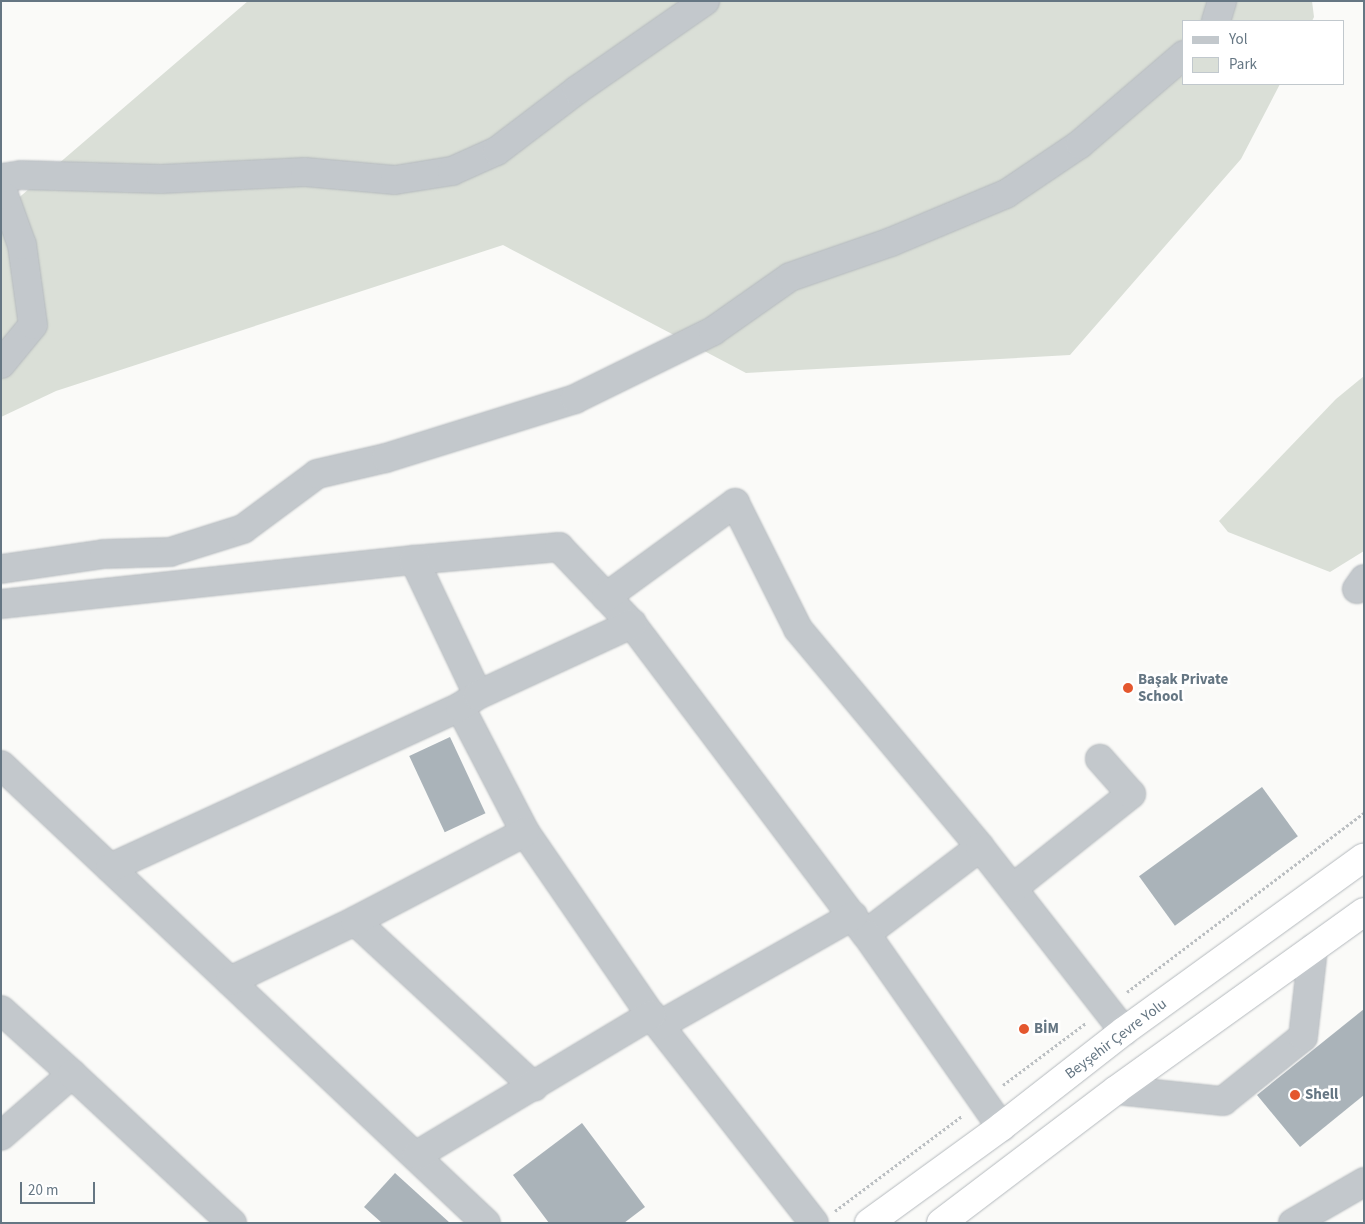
<!DOCTYPE html>
<meta charset="utf-8">
<style>
body{margin:0}
#map{position:relative;width:1365px;height:1224px;overflow:hidden;background:#fafaf8;font-family:"Source Sans 3",sans-serif}
div>[style]{position:absolute}
[style*='--x']{left:calc(var(--x)*1px);top:calc(var(--y)*1px);width:calc(var(--w)*1px);rotate:calc(var(--a)*1deg)}
.green>*{inset:0;background:#dadfd7}
.building>*{inset:0;background:#aab3b9;transform-origin:0 0}
.path>*{height:3px;margin-top:-1.5px;transform-origin:0;background:repeating-linear-gradient(90deg,#bbbfc2 0 2.5px,transparent 0 5px)}
.roads{filter:drop-shadow(0 0 1px #b4b9bd) drop-shadow(0 0 1px #b4b9bd)}
.minor>*{height:28px;margin:-14px;padding:0 14px;transform-origin:14px;border-radius:14px;background:#c3c8cc}
.tertiary>*{height:28px;margin:-14px;padding:0 14px;transform-origin:14px;border-radius:14px;background:#c3c8cc}
.trunk>*{height:28px;margin:-14px;padding:0 14px;transform-origin:14px;border-radius:14px;background:#fff}
.dots>*{width:14px;height:14px;translate:-50% -50%;box-sizing:border-box;border:2px solid #fff;border-radius:50%}
span{translate:-50% -50%;white-space:nowrap;text-align:center;line-height:1.15;-webkit-text-stroke:5px #fff;paint-order:stroke}
.poi-label{font-size:15px;color:#657683;font-weight:700}
.left{translate:0 -50%;text-align:left}
.street-label{font-size:15px;color:#657683}
.frame{position:absolute;inset:0;border:2px solid #657683;pointer-events:none}
.legend{position:absolute;left:1182px;top:20px;width:162px;height:65px;box-sizing:border-box;background:#fff;border:1px solid #c1c8cd;margin:0;padding:6px 9px;list-style:none;font-size:15px;color:#657683}
.legend li{display:flex;align-items:center;gap:10px;height:25px}
.legend b{width:25px;border:1px solid #c1c8cd}
.scale{position:absolute;left:20px;top:1182px;width:75px;height:22px;box-sizing:border-box;border:2px solid #657683;border-top:0;padding-left:6px;font-size:15px;line-height:18px;white-space:nowrap;color:#657683;-webkit-text-stroke:4px #fff;paint-order:stroke}
</style>
<div id="map">
<div class="green">
<div style="clip-path:polygon(248px 1px,1312px 1px,1314px 17px,1312px 21px,1184px 21px,1184px 84px,1280px 84px,1241px 159px,1070px 355px,746px 373px,503px 245px,56px 391px,1px 417px,1px 213px)"></div>
<div style="clip-path:polygon(1364px 376px,1364px 551px,1330px 572px,1228px 532px,1219px 521px,1336px 399px)"></div>
</div>
<div class="building">
<div style="left:450px;top:737px;width:84px;height:45px;rotate:65deg"></div>
<div style="left:1262px;top:787px;width:61px;height:152px;rotate:54deg"></div>
<div style="clip-path:polygon(1364px 1009px,1364px 1095px,1300px 1147px,1257px 1095px)"></div>
<div style="clip-path:polygon(582px 1123px,645px 1207px,624px 1223px,549px 1223px,513px 1175px)"></div>
<div style="clip-path:polygon(395px 1173px,450px 1223px,382px 1223px,364px 1207px)"></div>
</div>
<div class="path">
<div style="--x:1127;--y:992;--w:297;--a:-37.1"></div>
<div style="--x:1003;--y:1085;--w:104;--a:-36.8"></div>
<div style="--x:835;--y:1211;--w:159;--a:-36.8"></div>
</div>
<div class="roads">
<div class="minor">
<div style="--x:414;--y:560;--w:146;--a:-5.1"></div>
<div style="--x:559;--y:547;--w:106;--a:46.5"></div>
<div style="--x:632;--y:624;--w:388;--a:53"></div>
<div style="--x:1357;--y:589;--w:12;--a:-55"></div>
<div style="--x:606;--y:597;--w:160;--a:-36.1"></div>
<div style="--x:735;--y:503;--w:141;--a:63.4"></div>
<div style="--x:798;--y:629;--w:284;--a:50.1"></div>
<div style="--x:980;--y:847;--w:143;--a:142.7"></div>
<div style="--x:866;--y:934;--w:236;--a:55"></div>
<div style="--x:1;--y:604;--w:415;--a:-6.1"></div>
<div style="--x:414;--y:560;--w:149;--a:64.6"></div>
<div style="--x:460;--y:707;--w:141;--a:62.5"></div>
<div style="--x:525;--y:832;--w:222;--a:55.5"></div>
<div style="--x:651;--y:1015;--w:264;--a:51.9"></div>
<div style="--x:1;--y:765;--w:667;--a:43.36"></div>
<div style="--x:980;--y:847;--w:234;--a:52"></div>
<div style="--x:110;--y:868;--w:385;--a:-24.7"></div>
<div style="--x:460;--y:707;--w:22;--a:-34"></div>
<div style="--x:478;--y:695;--w:170;--a:-24.8"></div>
<div style="--x:1013;--y:888;--w:151;--a:-38.5"></div>
<div style="--x:1131;--y:794;--w:47;--a:-131.5"></div>
<div style="--x:355;--y:921;--w:244;--a:42.8"></div>
<div style="--x:230;--y:981;--w:139;--a:-25.6"></div>
<div style="--x:355;--y:921;--w:192;--a:-27.6"></div>
<div style="--x:1;--y:1010;--w:96;--a:42"></div>
<div style="--x:72;--y:1074;--w:94;--a:138.9"></div>
<div style="--x:660;--y:1025;--w:222;--a:-29.5"></div>
<div style="--x:72;--y:1074;--w:219;--a:43"></div>
<div style="--x:1116;--y:1090;--w:108;--a:5.9"></div>
<div style="--x:1223;--y:1101;--w:102;--a:-38.7"></div>
<div style="--x:1303;--y:1037;--w:89;--a:-83.5"></div>
<div style="--x:417;--y:1155;--w:273;--a:-30.9"></div>
<div style="--x:1293;--y:1223;--w:82;--a:-30"></div>
</div>
<div class="tertiary">
<div style="--x:1216;--y:21;--w:21;--a:-73"></div>
<div style="--x:1;--y:364;--w:50;--a:-50.6"></div>
<div style="--x:33;--y:325;--w:81;--a:-97.8"></div>
<div style="--x:22;--y:245;--w:53;--a:-109.8"></div>
<div style="--x:4;--y:195;--w:17;--a:-97"></div>
<div style="--x:2;--y:178;--w:19;--a:-9"></div>
<div style="--x:21;--y:175;--w:140;--a:1.6"></div>
<div style="--x:161;--y:179;--w:144;--a:-2.8"></div>
<div style="--x:305;--y:172;--w:90;--a:5.1"></div>
<div style="--x:395;--y:180;--w:58;--a:-9"></div>
<div style="--x:452;--y:171;--w:49;--a:-24"></div>
<div style="--x:497;--y:151;--w:101;--a:-37.3"></div>
<div style="--x:577;--y:90;--w:156;--a:-34.8"></div>
<div style="--x:1;--y:569;--w:104;--a:-8.3"></div>
<div style="--x:104;--y:554;--w:66;--a:-1.7"></div>
<div style="--x:170;--y:552;--w:77;--a:-17.5"></div>
<div style="--x:243;--y:529;--w:92;--a:-36.6"></div>
<div style="--x:317;--y:474;--w:71;--a:-13.1"></div>
<div style="--x:386;--y:458;--w:198;--a:-17.3"></div>
<div style="--x:575;--y:399;--w:154;--a:-26.2"></div>
<div style="--x:713;--y:331;--w:94;--a:-35"></div>
<div style="--x:790;--y:277;--w:107;--a:-19.1"></div>
<div style="--x:891;--y:242;--w:125;--a:-22.7"></div>
<div style="--x:1006;--y:194;--w:89;--a:-34"></div>
<div style="--x:1080;--y:144;--w:137;--a:-40.6"></div>
</div>
<div class="trunk">
<div style="--x:869;--y:1223;--w:163;--a:-36"></div>
<div style="--x:1001;--y:1127;--w:156;--a:-38"></div>
<div style="--x:1124;--y:1031;--w:296;--a:-35.9"></div>
<div style="--x:941;--y:1223;--w:220;--a:-37.2"></div>
<div style="--x:1116;--y:1090;--w:305;--a:-35.7"></div>
</div>
</div>
<div class="dots">
<div style="left:1128px;top:688px;background:#e4572e"></div>
<div style="left:1024px;top:1029px;background:#e4572e"></div>
<div style="left:1295px;top:1095px;background:#e4572e"></div>
</div>
<div class="poi-label">
<span class="left" style="left:1138px;top:688px">Başak Private<br>School</span>
<span class="left" style="left:1034px;top:1029px">BİM</span>
<span class="left" style="left:1305px;top:1095px">Shell</span>
</div>
<div class="street-label">
<span style="left:1116px;top:1039px;rotate:-37deg">Beyşehir Çevre Yolu</span>
</div>
<div class="frame"></div>
<ul class="legend">
<li><b style="height:6px;background:#c3c8cc"></b>Yol</li>
<li><b style="height:14px;background:#dadfd7"></b>Park</li>
</ul>
<div class="scale">20 m</div>
</div>
